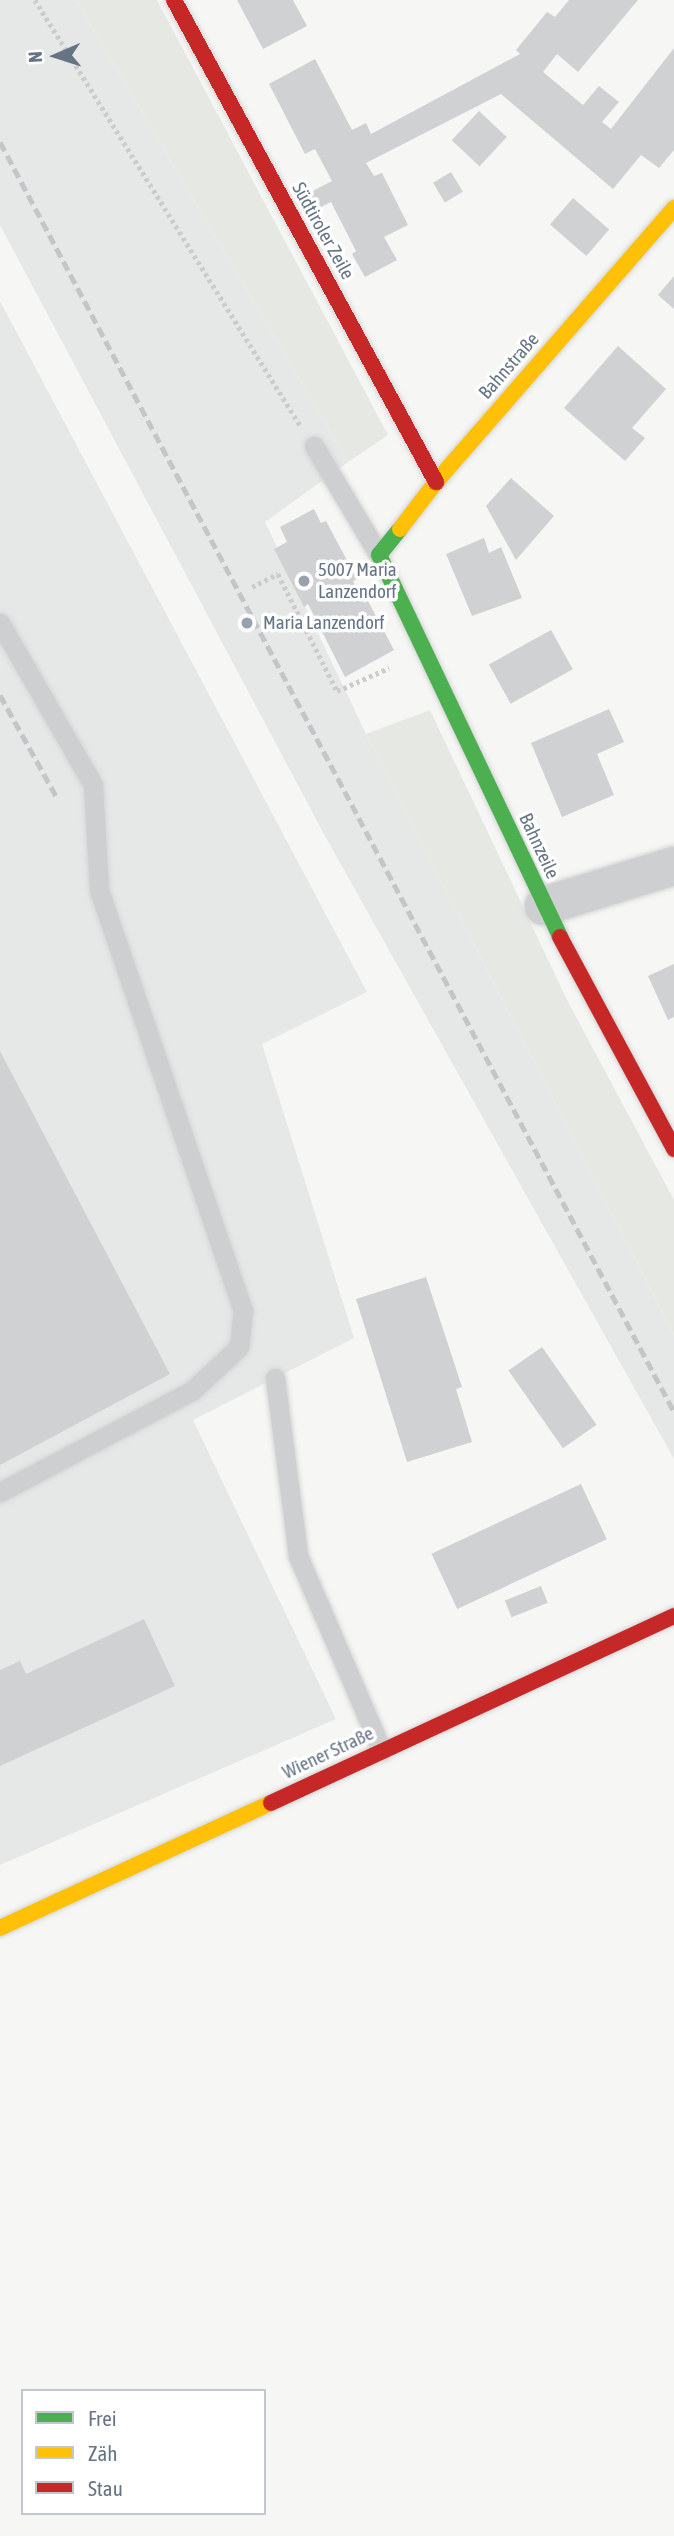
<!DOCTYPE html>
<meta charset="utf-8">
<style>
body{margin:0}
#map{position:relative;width:674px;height:2536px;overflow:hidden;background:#f6f6f5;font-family:"Asap Condensed",sans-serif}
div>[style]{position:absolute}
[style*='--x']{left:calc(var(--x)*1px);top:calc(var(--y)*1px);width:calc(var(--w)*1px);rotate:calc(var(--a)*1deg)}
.built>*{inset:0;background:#e6e8e8}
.green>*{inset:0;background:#e6e9e3}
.building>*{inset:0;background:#d0d1d2;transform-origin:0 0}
.path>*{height:4.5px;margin-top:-2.25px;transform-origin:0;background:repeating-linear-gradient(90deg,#cccccd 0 3.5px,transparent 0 7px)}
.roads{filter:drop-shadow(0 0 2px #d3d4d4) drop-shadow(0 0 2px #d3d4d4)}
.lane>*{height:19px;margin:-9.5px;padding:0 9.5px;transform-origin:9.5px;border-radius:9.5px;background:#cecfd0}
.street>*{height:38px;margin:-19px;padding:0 19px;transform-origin:19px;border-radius:19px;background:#cecfd0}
.fast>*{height:16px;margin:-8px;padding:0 8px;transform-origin:8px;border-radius:8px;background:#4caf50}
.slow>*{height:16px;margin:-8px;padding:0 8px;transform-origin:8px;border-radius:8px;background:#ffc107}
.jam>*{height:16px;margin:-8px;padding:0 8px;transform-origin:8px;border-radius:8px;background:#c62828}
.rail>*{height:5px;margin-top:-2.5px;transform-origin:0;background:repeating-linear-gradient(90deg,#c4c5c6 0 10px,transparent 0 15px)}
.dots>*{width:19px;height:19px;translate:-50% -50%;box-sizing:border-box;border:4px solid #fff;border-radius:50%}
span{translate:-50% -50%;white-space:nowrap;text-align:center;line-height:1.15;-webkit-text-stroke:7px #fff;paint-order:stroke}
.street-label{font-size:19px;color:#667485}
.poi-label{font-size:19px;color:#667485}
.left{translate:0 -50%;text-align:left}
.legend{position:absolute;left:21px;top:2389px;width:245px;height:126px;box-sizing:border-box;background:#fff;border:2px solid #c2c7ce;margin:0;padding:9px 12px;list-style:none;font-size:21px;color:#667485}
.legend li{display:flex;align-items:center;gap:14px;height:35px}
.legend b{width:35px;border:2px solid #c2c7ce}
.north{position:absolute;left:21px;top:21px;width:70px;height:70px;-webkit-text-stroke:5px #fff;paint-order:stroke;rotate:267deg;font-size:19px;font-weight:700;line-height:28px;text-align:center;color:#667485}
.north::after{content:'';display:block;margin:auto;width:24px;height:32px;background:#667485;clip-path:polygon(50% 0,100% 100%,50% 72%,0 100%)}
</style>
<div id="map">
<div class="built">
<div style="clip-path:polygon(0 0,76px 0,348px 462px,265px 522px,366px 734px,674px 1335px,674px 1459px,325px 836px,0 225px)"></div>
<div style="clip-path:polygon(0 301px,367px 992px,262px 1044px,354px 1338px,193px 1420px,336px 1719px,0 1865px)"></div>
</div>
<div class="green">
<div style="clip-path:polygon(76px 0,157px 0,388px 435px,348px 462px)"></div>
<div style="clip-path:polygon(430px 710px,568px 1002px,674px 1200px,674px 1335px,366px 734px)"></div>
</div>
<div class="building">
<div style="clip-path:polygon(237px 0,293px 0,307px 26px,263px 49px)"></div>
<div style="clip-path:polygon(569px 0,638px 0,578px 72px,557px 54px,543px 72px,583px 105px,599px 86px,619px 102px,602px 122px,611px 129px,674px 48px,674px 150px,659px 168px,641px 155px,613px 189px,501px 94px,366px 163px,374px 176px,382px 173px,408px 225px,384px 237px,397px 260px,365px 277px,352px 254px,356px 251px,331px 202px,311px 212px,303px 196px,332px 181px,315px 149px,305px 154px,269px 84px,315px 59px,352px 130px,366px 123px,371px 134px,520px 54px,516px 50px,547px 12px,555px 17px)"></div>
<div style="left:479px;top:111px;width:38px;height:40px;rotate:43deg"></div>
<div style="left:451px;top:172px;width:23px;height:21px;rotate:59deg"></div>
<div style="left:573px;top:198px;width:48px;height:35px;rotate:41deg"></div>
<div style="clip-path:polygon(674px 276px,674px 309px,658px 295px)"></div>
<div style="clip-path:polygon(618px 346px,666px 389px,632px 428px,645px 438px,625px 461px,564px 408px)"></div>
<div style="clip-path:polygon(511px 478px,554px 516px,516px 560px,486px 506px)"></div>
<div style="clip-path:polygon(314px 509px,321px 523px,326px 521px,357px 579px,353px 581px,364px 603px,368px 601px,394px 650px,345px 677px,308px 604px,304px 607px,274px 549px,287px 542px,280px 527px)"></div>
<div style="clip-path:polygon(484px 538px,489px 553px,501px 547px,522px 598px,472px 616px,446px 554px)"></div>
<div style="left:551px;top:630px;width:45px;height:71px;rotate:61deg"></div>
<div style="clip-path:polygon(609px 709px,624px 742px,597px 754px,614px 795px,562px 817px,531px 743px)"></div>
<div style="clip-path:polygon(674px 964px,674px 1017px,668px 1020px,648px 976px)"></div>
<div style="clip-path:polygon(0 1051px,170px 1374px,0 1465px)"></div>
<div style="clip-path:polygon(426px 1277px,462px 1387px,456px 1389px,472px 1442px,407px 1462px,356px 1299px)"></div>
<div style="left:542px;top:1347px;width:95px;height:41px;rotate:55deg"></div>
<div style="left:581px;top:1484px;width:61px;height:165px;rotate:65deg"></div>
<div style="left:541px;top:1586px;width:18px;height:39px;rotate:68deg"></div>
<div style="clip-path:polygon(144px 1619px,175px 1686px,0 1766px,0 1670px,20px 1661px,26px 1674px)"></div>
</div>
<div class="path">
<div style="--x:35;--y:0;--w:501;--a:58.06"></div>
<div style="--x:252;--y:587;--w:29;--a:-27"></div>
<div style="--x:278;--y:574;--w:131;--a:63.2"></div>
<div style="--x:337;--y:691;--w:57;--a:-23.9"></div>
</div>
<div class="roads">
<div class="lane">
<div style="--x:314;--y:446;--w:127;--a:59.2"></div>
<div style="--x:0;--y:623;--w:187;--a:60.1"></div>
<div style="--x:93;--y:785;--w:105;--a:86.7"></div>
<div style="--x:99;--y:890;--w:444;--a:71.1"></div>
<div style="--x:243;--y:1310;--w:37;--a:96"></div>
<div style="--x:239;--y:1347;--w:63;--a:136.9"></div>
<div style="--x:193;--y:1390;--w:218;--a:152.1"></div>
<div style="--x:275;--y:1378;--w:179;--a:82.6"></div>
<div style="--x:298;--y:1556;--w:212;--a:66.7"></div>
</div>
<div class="street">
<div style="--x:544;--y:906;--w:136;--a:-17.1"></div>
</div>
<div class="fast">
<div style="--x:400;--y:529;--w:33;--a:129"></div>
<div style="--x:379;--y:555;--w:423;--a:64.6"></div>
</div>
<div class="slow">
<div style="--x:400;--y:529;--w:59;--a:-52.5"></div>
<div style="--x:436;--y:482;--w:363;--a:-49"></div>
<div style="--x:0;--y:1928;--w:298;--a:-24.8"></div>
</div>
<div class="jam">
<div style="--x:174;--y:0;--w:549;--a:61.47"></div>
<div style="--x:560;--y:937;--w:241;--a:61.7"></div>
<div style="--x:271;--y:1803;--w:444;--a:-24.9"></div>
</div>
</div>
<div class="rail">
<div style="--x:0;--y:142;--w:1438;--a:62.04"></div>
<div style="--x:0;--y:695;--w:115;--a:61"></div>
</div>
<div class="dots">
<div style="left:304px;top:581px;background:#98a2ac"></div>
<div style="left:247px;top:623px;background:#98a2ac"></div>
</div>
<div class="street-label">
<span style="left:323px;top:231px;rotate:61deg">Südtiroler Zeile</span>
<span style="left:509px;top:366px;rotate:-49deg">Bahnstraße</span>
<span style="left:539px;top:846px;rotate:65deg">Bahnzeile</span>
<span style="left:328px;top:1753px;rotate:-25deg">Wiener Straße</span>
</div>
<div class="poi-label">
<span class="left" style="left:318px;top:581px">5007 Maria<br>Lanzendorf</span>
<span class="left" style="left:263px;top:623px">Maria Lanzendorf</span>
</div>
<ul class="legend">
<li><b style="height:9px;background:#4caf50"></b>Frei</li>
<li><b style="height:9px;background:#ffc107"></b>Zäh</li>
<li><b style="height:9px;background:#c62828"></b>Stau</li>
</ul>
<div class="north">N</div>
</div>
